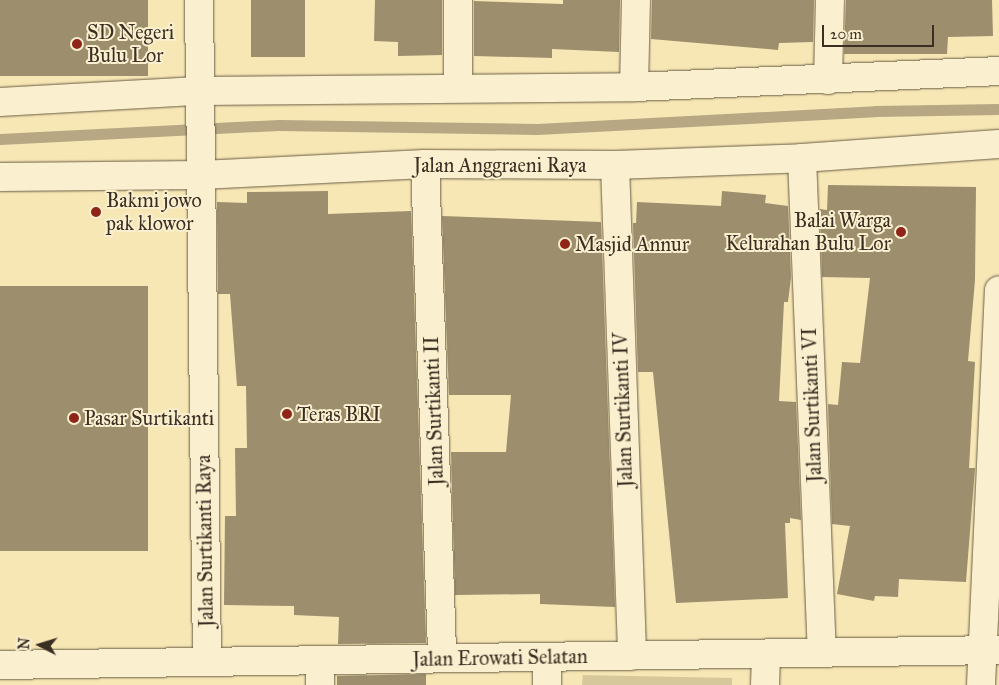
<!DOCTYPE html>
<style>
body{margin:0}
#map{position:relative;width:999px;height:685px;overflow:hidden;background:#f7e7b4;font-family:"IM FELL Great Primer",serif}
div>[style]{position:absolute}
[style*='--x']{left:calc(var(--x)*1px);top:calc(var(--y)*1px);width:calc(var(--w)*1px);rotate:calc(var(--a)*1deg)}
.green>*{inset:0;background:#d7c89b}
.stream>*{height:11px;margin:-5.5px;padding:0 5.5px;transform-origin:5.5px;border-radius:5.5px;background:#b7a883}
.building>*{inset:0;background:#9d8e6e;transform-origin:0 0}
.roads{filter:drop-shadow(0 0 1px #6a5c47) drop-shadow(0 0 1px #6a5c47)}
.minor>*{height:28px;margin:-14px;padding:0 14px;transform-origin:14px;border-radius:14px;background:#faefce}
.dots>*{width:14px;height:14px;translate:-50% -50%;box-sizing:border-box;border:2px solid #faefce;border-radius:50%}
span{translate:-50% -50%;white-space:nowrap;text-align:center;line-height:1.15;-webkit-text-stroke:4px #faefce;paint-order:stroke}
.poi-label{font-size:20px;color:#3b2e23}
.left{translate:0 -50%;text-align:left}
.right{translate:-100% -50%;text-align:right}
.street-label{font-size:20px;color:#3b2e23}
.north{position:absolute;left:15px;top:620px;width:50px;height:50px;-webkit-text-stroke:4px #faefce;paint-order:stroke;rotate:275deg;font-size:14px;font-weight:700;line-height:20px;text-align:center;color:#3b2e23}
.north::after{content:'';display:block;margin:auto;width:18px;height:22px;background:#3b2e23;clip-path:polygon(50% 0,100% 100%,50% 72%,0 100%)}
.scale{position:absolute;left:822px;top:25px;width:112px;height:22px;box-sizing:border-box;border:2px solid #3b2e23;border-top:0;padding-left:6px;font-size:15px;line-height:18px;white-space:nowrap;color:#3b2e23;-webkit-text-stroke:4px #faefce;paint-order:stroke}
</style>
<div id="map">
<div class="green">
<div style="clip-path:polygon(583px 675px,732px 678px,732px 685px,582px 685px)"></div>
</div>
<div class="stream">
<div style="--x:0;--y:139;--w:279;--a:-2.9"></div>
<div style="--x:279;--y:125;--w:258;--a:0.9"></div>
<div style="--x:537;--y:129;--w:338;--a:-3"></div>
<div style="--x:875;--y:111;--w:124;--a:-0.9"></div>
</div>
<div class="building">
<div style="left:0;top:0;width:148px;height:76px"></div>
<div style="left:251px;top:0;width:54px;height:57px"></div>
<div style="clip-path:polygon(375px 0,442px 0,442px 55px,398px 56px,398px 42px,374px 41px)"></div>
<div style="clip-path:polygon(563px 0,620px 0,619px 52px,552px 49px,552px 58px,474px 56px,474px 1px,563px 4px)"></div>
<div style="clip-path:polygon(652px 0,814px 0,813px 42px,779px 43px,778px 50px,651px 39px)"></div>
<div style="clip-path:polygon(846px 0,992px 0,993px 36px,948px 37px,947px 54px,844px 54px)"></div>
<div style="clip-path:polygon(828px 185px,976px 187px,975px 280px,968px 361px,975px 362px,969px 468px,975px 468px,966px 582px,899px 579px,898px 597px,875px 596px,874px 601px,837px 594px,850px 526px,832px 524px,828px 404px,838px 405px,842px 362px,860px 363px,870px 278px,822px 277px,820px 209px,827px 210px)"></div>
<div style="clip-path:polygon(328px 191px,328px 214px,411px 211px,426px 643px,338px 644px,339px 617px,294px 615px,294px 606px,224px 605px,225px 516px,236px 516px,235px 448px,247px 448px,246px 386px,237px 386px,230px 294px,218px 294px,217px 202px,247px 203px,247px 192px)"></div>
<div style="clip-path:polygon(722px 191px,766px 195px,765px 203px,788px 206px,791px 277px,788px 302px,784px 302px,779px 401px,796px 402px,801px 520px,790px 518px,790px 523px,785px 523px,788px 598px,676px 603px,653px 372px,638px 372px,633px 223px,636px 223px,637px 202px,721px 206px)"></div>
<div style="clip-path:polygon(442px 216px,601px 222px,615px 607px,540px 604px,540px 594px,455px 595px,451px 452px,506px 452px,511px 395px,449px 395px)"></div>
<div style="left:0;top:286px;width:148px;height:265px"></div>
<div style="clip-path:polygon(426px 674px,426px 685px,337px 685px,337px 676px)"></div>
</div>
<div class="roads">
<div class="minor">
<div style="--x:199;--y:0;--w:662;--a:89.31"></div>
<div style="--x:458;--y:0;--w:87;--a:90"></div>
<div style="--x:828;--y:80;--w:80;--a:-88.6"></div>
<div style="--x:634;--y:87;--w:87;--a:-88.7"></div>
<div style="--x:0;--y:102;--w:199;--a:-3.2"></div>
<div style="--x:199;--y:91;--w:435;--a:-0.5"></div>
<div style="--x:634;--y:87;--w:365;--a:-2.5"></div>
<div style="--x:802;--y:158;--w:495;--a:87.7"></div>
<div style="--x:425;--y:164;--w:494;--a:88"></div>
<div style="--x:615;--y:165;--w:491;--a:88"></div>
<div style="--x:0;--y:177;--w:201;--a:-0.6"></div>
<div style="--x:201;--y:175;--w:224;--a:-2.8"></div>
<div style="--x:425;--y:164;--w:190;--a:0.3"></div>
<div style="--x:615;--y:165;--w:187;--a:-2.1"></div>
<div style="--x:802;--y:158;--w:197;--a:-4.1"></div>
<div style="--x:0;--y:665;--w:999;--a:-0.86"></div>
<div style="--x:320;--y:685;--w:25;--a:-90"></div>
<div style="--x:547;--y:685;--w:28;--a:-90"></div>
<div style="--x:765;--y:685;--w:31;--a:-88"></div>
<div style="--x:981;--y:685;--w:395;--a:-87.4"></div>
</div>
</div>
<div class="dots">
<div style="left:77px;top:44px;background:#8f2418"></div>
<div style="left:96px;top:212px;background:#8f2418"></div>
<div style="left:901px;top:232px;background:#8f2418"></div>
<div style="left:565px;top:244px;background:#8f2418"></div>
<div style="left:287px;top:414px;background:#8f2418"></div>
<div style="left:74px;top:418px;background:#8f2418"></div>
</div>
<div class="poi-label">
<span class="left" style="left:87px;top:44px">SD Negeri<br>Bulu Lor</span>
<span class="left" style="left:106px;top:212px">Bakmi jowo<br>pak klowor</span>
<span class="right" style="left:891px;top:232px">Balai Warga<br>Kelurahan Bulu Lor</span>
<span class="left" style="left:575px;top:244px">Masjid Annur</span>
<span class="left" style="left:297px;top:414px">Teras BRI</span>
<span class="left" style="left:84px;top:418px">Pasar Surtikanti</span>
</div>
<div class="street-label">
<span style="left:500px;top:165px">Jalan Anggraeni Raya</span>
<span style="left:812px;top:405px;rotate:-92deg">Jalan Surtikanti VI</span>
<span style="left:623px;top:410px;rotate:-92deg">Jalan Surtikanti IV</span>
<span style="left:434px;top:411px;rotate:-92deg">Jalan Surtikanti II</span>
<span style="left:205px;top:541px;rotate:-91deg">Jalan Surtikanti Raya</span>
<span style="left:500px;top:658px;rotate:-1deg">Jalan Erowati Selatan</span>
</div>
<div class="north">N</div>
<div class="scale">20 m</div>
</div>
